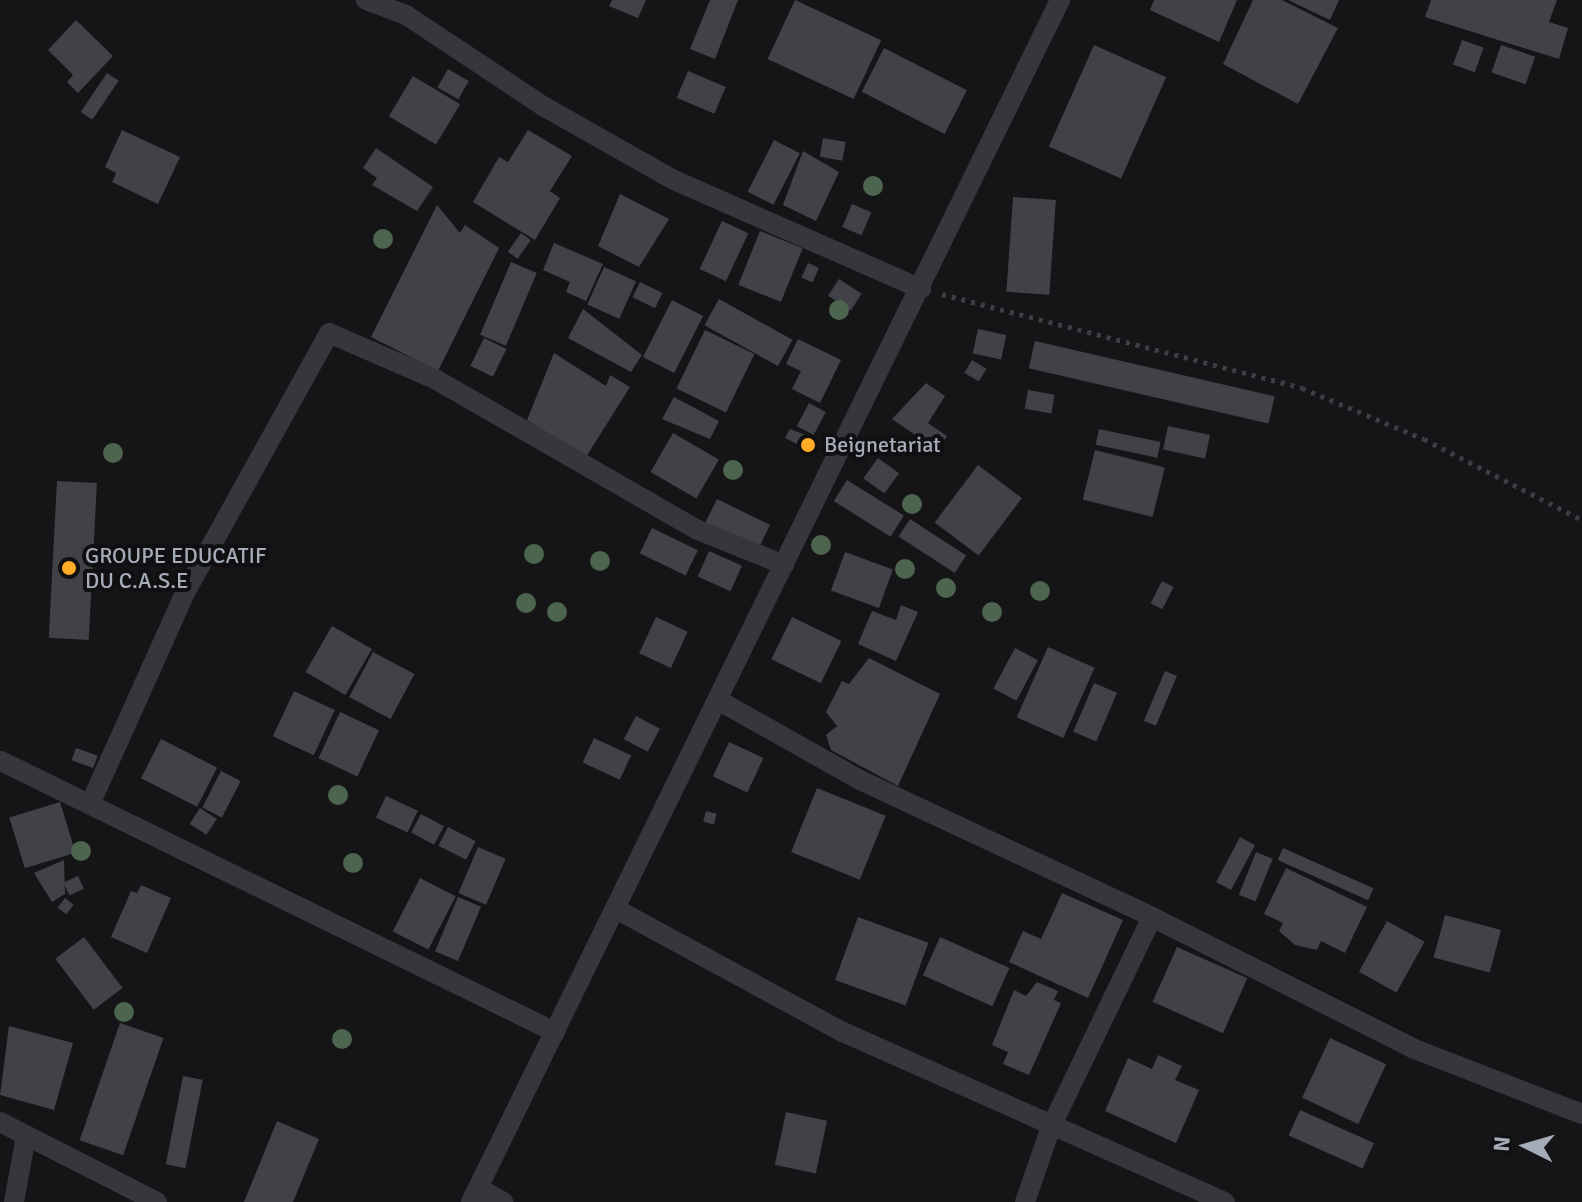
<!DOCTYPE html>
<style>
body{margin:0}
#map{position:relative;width:1582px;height:1202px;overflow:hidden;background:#151517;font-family:Signika,sans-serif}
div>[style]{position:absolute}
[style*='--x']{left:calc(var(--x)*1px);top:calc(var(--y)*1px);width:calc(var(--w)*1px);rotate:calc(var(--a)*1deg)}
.building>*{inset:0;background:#414247;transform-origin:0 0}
.path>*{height:5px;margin-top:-2.5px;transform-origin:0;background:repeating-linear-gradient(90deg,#3b3e43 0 4px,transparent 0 10px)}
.minor>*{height:20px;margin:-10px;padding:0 10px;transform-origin:10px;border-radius:10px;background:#35373c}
.trees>*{width:20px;height:20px;margin:-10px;border-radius:50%;background:#4d644e}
.dots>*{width:22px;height:22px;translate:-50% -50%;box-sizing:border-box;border:4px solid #101012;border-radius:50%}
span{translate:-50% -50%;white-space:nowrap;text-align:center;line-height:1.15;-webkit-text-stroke:8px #101012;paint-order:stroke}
.poi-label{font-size:22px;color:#a5acb8}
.left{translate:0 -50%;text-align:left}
.north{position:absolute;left:1486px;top:1106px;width:80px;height:80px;-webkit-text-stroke:6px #101012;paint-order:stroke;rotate:275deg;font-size:22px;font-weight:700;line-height:32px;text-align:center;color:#a5acb8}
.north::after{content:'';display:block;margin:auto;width:28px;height:36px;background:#a5acb8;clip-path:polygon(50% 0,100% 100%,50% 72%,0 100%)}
</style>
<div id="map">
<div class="building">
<div style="clip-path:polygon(612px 0,646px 0,638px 18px,609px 6px)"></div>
<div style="clip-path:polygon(710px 0,738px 0,715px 59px,690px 49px)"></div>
<div style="left:795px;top:0;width:95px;height:65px;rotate:25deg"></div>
<div style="clip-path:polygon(1154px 0,1237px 0,1219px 42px,1150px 10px)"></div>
<div style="clip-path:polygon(1253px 0,1282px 0,1338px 28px,1298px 104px,1223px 64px)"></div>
<div style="clip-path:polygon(1288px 0,1339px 0,1330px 20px)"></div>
<div style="clip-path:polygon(1431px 0,1557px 0,1549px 22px,1568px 28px,1559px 59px,1425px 17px)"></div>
<div style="clip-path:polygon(76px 20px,113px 56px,78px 93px,67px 82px,73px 75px,48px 50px)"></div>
<div style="left:1462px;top:40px;width:23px;height:26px;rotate:20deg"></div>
<div style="left:1094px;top:45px;width:79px;height:111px;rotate:24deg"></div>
<div style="left:1501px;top:45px;width:36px;height:29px;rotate:19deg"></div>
<div style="left:884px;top:48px;width:93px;height:49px;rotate:27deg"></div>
<div style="left:448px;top:69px;width:24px;height:21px;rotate:30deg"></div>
<div style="left:688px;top:71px;width:41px;height:29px;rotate:23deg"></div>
<div style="left:107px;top:73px;width:14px;height:47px;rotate:34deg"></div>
<div style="left:413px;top:76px;width:55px;height:47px;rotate:31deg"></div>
<div style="clip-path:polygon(122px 130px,180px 157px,158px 204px,112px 182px,116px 173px,105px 167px)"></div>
<div style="clip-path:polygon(528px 130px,572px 156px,550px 191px,560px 198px,535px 240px,473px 202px,499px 157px,508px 162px)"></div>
<div style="left:823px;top:138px;width:23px;height:19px;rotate:10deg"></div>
<div style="left:774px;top:140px;width:29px;height:58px;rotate:27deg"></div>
<div style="clip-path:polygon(376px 148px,433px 187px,417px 211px,372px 185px,377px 178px,363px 168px)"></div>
<div style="clip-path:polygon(803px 151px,839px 172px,816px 221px,783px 205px)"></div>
<div style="clip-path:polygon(620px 194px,669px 219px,639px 267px,598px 246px)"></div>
<div style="left:1013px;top:197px;width:43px;height:95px;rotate:4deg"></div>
<div style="left:852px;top:204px;width:21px;height:25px;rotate:23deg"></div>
<div style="clip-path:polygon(437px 205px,460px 233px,465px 225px,499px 248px,438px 371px,371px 337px)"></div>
<div style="left:722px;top:221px;width:29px;height:53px;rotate:25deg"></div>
<div style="left:760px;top:231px;width:46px;height:58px;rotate:22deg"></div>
<div style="left:521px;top:233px;width:12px;height:23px;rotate:35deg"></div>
<div style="clip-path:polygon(554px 243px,603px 264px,586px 301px,566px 292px,570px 282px,543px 270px)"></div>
<div style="left:511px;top:262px;width:28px;height:79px;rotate:23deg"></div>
<div style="left:808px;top:263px;width:12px;height:16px;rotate:24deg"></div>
<div style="left:604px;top:267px;width:35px;height:41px;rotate:24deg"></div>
<div style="left:839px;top:279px;width:27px;height:20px;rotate:33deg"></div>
<div style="left:640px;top:282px;width:25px;height:17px;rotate:26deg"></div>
<div style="left:719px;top:299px;width:84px;height:30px;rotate:29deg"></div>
<div style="left:672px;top:300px;width:35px;height:64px;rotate:27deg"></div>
<div style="clip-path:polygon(583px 309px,642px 355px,631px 372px,568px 338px)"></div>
<div style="left:978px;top:329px;width:29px;height:25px;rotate:12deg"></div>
<div style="left:705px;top:330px;width:55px;height:65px;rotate:26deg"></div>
<div style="left:484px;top:338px;width:25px;height:31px;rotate:26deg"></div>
<div style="clip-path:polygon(798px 339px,841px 360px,820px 403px,792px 389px,801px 371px,786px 364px)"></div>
<div style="left:1035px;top:341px;width:246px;height:28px;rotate:13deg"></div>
<div style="clip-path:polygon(554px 353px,606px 386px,610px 375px,630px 387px,586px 457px,527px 420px)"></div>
<div style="left:972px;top:360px;width:17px;height:15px;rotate:31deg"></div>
<div style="clip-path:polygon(926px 383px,945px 396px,928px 423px,947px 436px,937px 450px,892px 419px)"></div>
<div style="left:1028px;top:390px;width:27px;height:19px;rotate:10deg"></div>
<div style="clip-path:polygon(674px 397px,719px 421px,710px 439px,662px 419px)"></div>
<div style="left:809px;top:403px;width:19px;height:26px;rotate:28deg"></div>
<div style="left:1168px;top:426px;width:43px;height:24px;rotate:12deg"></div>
<div style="clip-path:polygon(790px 429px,811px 437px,805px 448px,785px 438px)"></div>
<div style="left:1099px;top:429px;width:63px;height:16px;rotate:12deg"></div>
<div style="left:673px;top:433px;width:53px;height:45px;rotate:30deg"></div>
<div style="left:1095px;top:450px;width:72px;height:51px;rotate:14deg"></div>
<div style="left:878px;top:458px;width:26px;height:25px;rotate:36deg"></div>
<div style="left:978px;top:465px;width:55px;height:72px;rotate:37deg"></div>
<div style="left:847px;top:480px;width:67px;height:25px;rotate:32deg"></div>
<div style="left:57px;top:481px;width:40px;height:157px;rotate:3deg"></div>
<div style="left:717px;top:499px;width:59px;height:34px;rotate:26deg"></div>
<div style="left:910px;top:519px;width:67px;height:21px;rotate:33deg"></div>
<div style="left:652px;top:528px;width:51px;height:28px;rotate:26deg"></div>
<div style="left:709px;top:551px;width:36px;height:28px;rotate:24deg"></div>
<div style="left:845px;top:552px;width:51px;height:41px;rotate:20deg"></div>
<div style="left:1162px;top:581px;width:13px;height:25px;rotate:27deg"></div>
<div style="clip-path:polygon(901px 605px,918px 612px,896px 661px,858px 644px,872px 611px,896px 620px)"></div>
<div style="left:656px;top:617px;width:35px;height:40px;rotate:25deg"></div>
<div style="left:792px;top:617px;width:55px;height:47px;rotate:26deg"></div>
<div style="left:332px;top:626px;width:46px;height:53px;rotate:30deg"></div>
<div style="left:1048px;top:647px;width:51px;height:77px;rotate:24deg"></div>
<div style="left:1015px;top:648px;width:26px;height:46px;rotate:28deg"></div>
<div style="left:373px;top:652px;width:47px;height:51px;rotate:28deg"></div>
<div style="clip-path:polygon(869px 658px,940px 694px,898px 786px,831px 750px,826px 735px,837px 726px,826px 712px,842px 681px,849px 684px)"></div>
<div style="left:1165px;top:671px;width:13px;height:54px;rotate:23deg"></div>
<div style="left:1094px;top:683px;width:25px;height:53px;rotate:23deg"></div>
<div style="left:294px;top:691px;width:45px;height:50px;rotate:25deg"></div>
<div style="left:340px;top:712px;width:43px;height:51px;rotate:25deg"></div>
<div style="left:636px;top:716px;width:27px;height:26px;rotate:28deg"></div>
<div style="left:594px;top:738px;width:41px;height:27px;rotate:25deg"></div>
<div style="left:161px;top:739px;width:63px;height:44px;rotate:27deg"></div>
<div style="left:729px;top:742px;width:38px;height:38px;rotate:25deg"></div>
<div style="left:76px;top:748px;width:23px;height:13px;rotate:20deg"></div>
<div style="left:221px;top:771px;width:22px;height:41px;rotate:27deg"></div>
<div style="left:817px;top:788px;width:74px;height:69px;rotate:22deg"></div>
<div style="left:386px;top:796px;width:35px;height:24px;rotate:25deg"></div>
<div style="left:60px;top:802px;width:53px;height:53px;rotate:73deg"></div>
<div style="left:200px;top:808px;width:20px;height:19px;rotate:33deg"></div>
<div style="left:706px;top:811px;width:11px;height:11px;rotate:15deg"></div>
<div style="left:421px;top:814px;width:26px;height:21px;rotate:28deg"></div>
<div style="left:448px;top:827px;width:31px;height:21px;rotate:27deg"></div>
<div style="left:1240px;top:837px;width:17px;height:51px;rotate:28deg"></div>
<div style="left:478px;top:847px;width:30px;height:50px;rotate:23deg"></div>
<div style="left:1283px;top:848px;width:99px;height:13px;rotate:24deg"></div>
<div style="left:1256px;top:852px;width:18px;height:46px;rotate:22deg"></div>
<div style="clip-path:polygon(64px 860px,65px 894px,52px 902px,34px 873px)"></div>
<div style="clip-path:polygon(1286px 868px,1367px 907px,1345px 953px,1321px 941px,1317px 950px,1295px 945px,1279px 931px,1283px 923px,1264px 914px)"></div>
<div style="left:78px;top:876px;width:14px;height:16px;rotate:65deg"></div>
<div style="left:420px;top:878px;width:40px;height:60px;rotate:27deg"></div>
<div style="clip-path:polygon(141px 885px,171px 898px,147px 953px,111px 937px,131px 891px,137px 893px)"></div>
<div style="clip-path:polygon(1062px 893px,1123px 920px,1088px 998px,1009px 962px,1023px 931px,1041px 939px)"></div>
<div style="left:458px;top:897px;width:25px;height:59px;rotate:23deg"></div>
<div style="left:65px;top:898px;width:11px;height:12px;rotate:38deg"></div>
<div style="left:1445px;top:915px;width:58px;height:44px;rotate:15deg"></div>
<div style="left:858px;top:917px;width:75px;height:67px;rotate:20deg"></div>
<div style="left:1387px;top:921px;width:43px;height:58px;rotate:29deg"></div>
<div style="left:84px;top:937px;width:64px;height:36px;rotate:53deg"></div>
<div style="left:940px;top:937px;width:76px;height:42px;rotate:24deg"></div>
<div style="left:1177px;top:947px;width:77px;height:60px;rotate:24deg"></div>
<div style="clip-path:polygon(1037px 982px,1058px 991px,1054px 1000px,1061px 1003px,1029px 1075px,1003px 1064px,1008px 1052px,992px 1045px,1014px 990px,1026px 996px)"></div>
<div style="left:120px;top:1023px;width:46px;height:124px;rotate:19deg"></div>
<div style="clip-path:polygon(9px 1026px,73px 1043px,54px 1110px,0 1095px)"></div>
<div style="left:1330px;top:1038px;width:62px;height:66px;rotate:25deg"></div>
<div style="clip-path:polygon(1158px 1055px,1182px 1066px,1175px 1080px,1199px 1090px,1176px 1143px,1105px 1111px,1128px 1058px,1152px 1069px)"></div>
<div style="left:183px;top:1076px;width:20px;height:90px;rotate:11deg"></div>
<div style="left:1300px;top:1110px;width:81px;height:28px;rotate:24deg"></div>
<div style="left:786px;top:1112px;width:42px;height:54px;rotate:12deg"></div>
<div style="clip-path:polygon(277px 1121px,319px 1139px,293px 1202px,244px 1202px)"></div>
</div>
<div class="path">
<div style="--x:942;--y:294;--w:372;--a:14.6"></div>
<div style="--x:1302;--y:388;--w:132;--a:22.7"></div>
<div style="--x:1424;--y:439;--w:178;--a:27.1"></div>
</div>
<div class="minor">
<div style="--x:366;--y:0;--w:43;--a:20.6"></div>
<div style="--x:406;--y:15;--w:164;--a:33.6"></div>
<div style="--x:543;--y:106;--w:150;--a:29.5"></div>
<div style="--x:674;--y:180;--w:270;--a:23.8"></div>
<div style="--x:718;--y:700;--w:163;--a:29.4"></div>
<div style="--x:860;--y:780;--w:323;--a:25.1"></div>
<div style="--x:1;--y:761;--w:617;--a:26.07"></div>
<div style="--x:92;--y:800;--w:227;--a:-65.8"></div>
<div style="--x:185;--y:593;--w:297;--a:-61"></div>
<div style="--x:329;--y:333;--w:116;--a:23.5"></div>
<div style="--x:435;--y:379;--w:303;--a:29.9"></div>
<div style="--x:698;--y:530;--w:93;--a:22.1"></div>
<div style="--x:616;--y:909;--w:258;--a:28.5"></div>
<div style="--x:843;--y:1032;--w:418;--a:24"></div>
<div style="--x:0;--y:1122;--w:176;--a:27"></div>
<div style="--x:478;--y:1188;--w:29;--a:29"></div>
<div style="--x:14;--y:1202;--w:67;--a:-79.7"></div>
<div style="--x:471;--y:1202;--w:1339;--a:-63.89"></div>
<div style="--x:1025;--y:1202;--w:79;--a:-70.9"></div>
<div style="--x:1051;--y:1127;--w:233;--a:-64.3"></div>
<div style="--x:1152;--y:917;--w:291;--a:26.7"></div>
<div style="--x:1412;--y:1048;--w:182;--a:21.2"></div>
</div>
<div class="trees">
<div style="left:873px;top:186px"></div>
<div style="left:383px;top:239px"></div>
<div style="left:839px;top:310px"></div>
<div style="left:113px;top:453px"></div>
<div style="left:733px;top:470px"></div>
<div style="left:912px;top:504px"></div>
<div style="left:821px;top:545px"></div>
<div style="left:534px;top:554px"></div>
<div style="left:600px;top:561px"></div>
<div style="left:905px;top:569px"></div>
<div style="left:946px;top:588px"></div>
<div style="left:1040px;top:591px"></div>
<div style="left:526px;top:603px"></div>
<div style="left:557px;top:612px"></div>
<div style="left:992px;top:612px"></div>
<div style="left:338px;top:795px"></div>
<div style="left:81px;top:851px"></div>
<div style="left:353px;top:863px"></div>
<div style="left:124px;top:1012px"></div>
<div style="left:342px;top:1039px"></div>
</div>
<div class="dots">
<div style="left:808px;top:445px;background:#ffab25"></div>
<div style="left:69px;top:568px;background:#ffab25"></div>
</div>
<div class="poi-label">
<span class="left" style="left:824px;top:445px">Beignetariat</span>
<span class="left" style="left:85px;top:568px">GROUPE EDUCATIF<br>DU C.A.S.E</span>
</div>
<div class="north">N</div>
</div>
